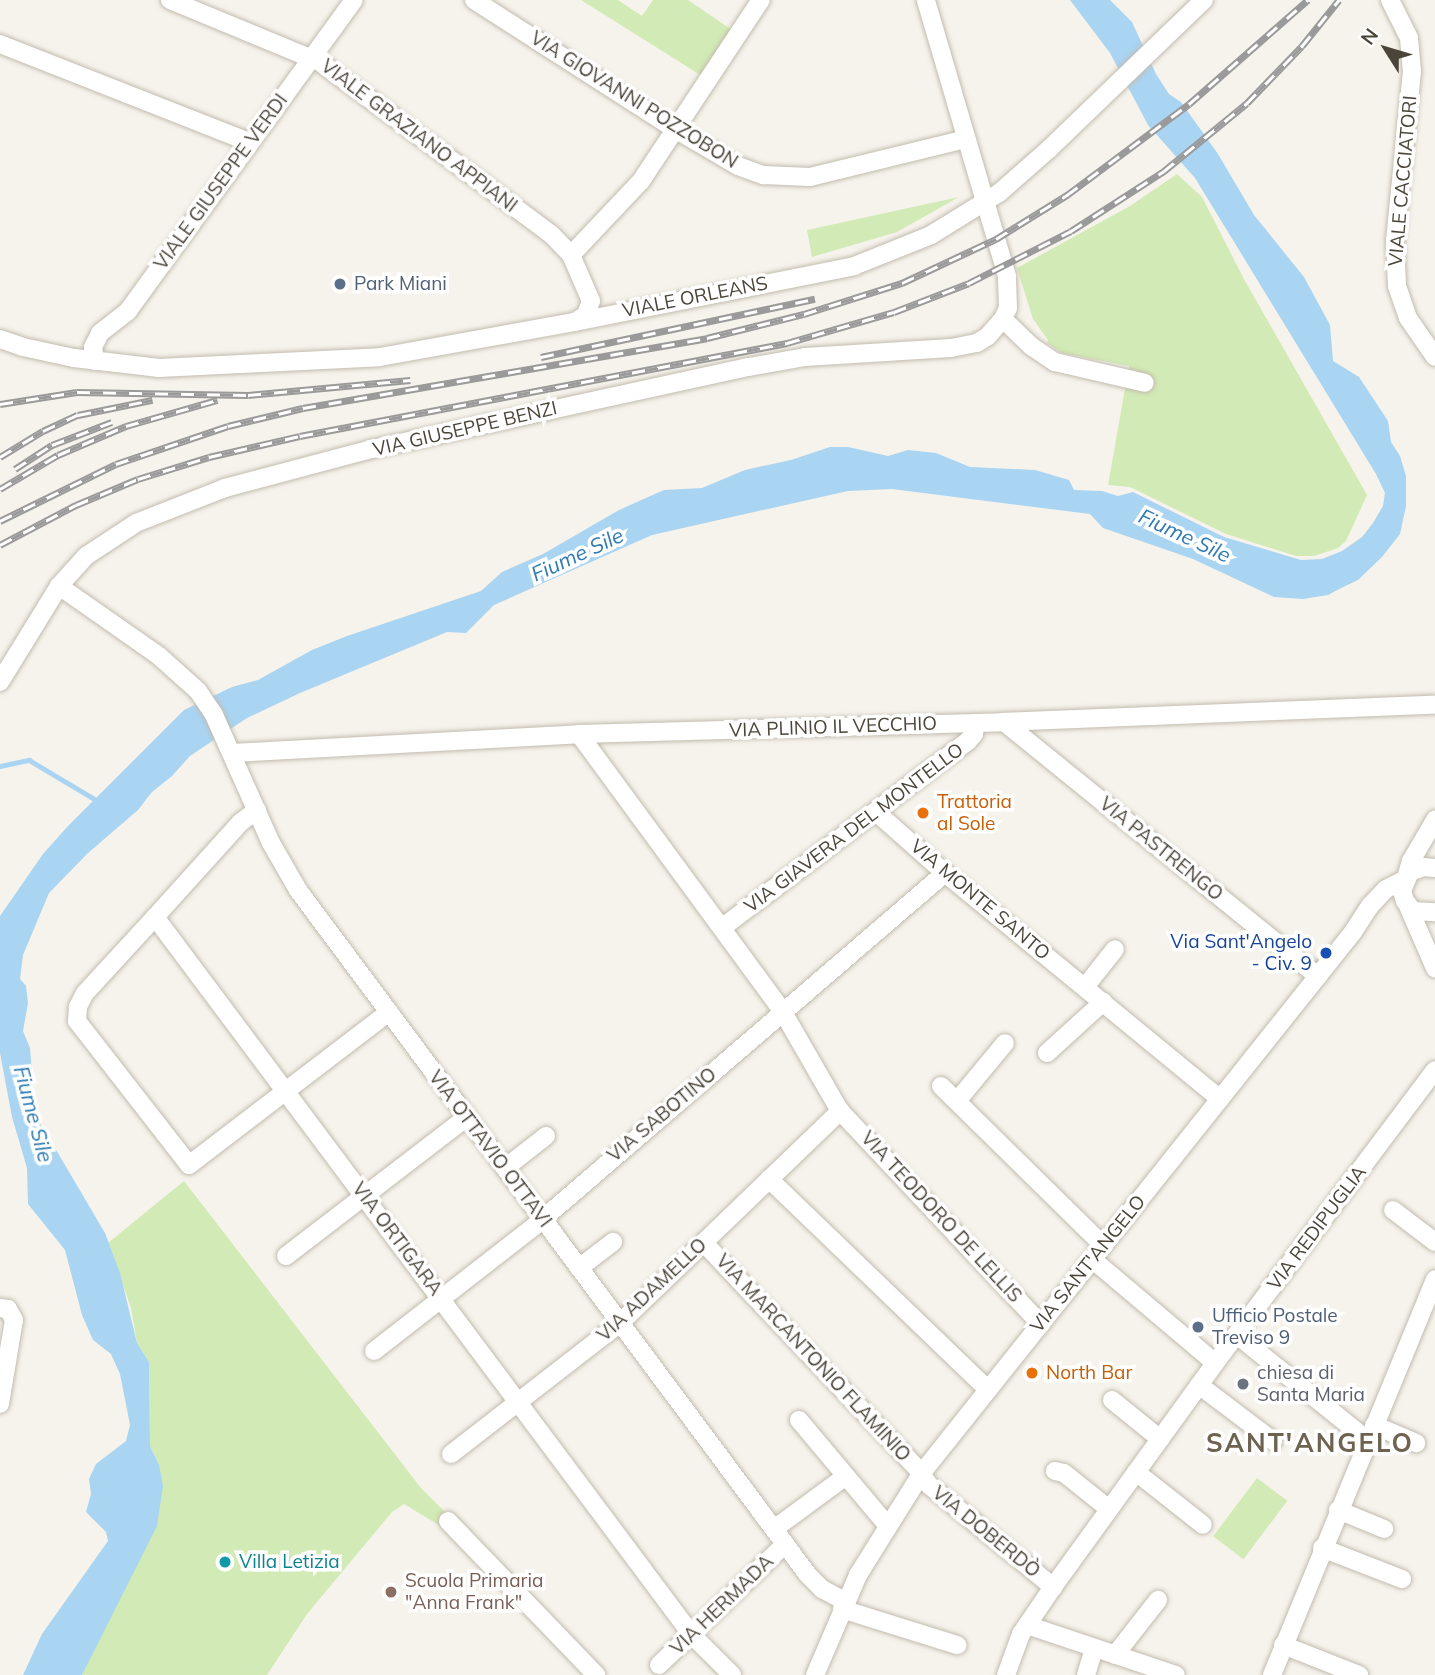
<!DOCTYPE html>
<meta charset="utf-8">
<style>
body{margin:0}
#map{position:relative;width:1435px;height:1675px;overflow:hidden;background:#f6f3ec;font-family:Mulish,sans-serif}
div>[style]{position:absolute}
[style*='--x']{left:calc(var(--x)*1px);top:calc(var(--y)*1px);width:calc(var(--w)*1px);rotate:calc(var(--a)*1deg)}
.green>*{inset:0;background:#d2eab5;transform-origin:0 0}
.water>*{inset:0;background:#a9d4f2}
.stream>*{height:4.5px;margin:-2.25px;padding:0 2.25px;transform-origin:2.25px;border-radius:2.25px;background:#a9d4f2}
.roads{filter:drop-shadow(0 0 2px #c2bbae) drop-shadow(0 0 2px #c2bbae)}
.minor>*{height:18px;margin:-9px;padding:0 9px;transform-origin:9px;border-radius:9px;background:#fff}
.rail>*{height:7px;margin-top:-3.5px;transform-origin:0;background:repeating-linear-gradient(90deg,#fff 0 13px,#9a9a9a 0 26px);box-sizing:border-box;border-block:2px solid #9a9a9a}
.dots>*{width:19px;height:19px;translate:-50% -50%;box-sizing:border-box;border:4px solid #fff;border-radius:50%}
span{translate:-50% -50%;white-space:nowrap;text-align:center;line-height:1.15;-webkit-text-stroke:7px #fff;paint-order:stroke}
.street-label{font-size:19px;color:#4b4439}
.service-label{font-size:19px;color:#4e5e75}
.left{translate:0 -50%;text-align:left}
.food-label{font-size:19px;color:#c56008}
.transit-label{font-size:19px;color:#164399}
.right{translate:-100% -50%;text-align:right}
.worship-label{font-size:19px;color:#5b616d}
.culture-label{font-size:19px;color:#0d838f}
.education-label{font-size:19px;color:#785e54}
.water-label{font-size:21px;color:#2e7ab2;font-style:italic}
.district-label{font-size:26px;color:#6e6250;font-weight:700;letter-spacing:2px}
.north{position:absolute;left:1351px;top:14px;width:70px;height:70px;-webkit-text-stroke:5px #fff;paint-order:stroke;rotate:307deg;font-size:19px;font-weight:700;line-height:28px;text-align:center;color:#4b4439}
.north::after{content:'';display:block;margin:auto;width:24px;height:32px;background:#4b4439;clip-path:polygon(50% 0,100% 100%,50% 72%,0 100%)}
</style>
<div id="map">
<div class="green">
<div style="clip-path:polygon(581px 0,618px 0,642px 16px,653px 0,688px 0,732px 30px,702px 76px)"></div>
<div style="clip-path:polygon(1177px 174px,1202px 197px,1245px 281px,1367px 495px,1346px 541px,1338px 548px,1314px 556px,1296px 556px,1226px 534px,1130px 487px,1108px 485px,1129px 366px,1062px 353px,1047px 343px,1048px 340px,1033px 319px,1017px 268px,1130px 206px)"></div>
<div style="clip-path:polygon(959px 197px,897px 232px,812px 257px,807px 230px)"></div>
<div style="clip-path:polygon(184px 1181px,421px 1488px,451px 1518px,442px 1527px,404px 1504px,392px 1512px,307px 1614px,267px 1675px,82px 1675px,136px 1563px,159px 1465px,150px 1446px,149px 1362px,137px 1343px,131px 1308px,108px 1243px)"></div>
<div style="left:1257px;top:1478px;width:38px;height:73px;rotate:37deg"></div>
</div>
<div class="water">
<div style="clip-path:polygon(1070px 0,1110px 0,1132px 22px,1156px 74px,1169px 94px,1181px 102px,1218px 154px,1254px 215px,1304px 277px,1330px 325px,1333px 361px,1359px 377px,1388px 421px,1391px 442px,1400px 456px,1406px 476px,1406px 506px,1400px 534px,1382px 557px,1358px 580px,1341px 588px,1328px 595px,1303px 599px,1274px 597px,1193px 559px,1103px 528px,1090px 514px,892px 489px,848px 491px,652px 535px,494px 605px,466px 633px,447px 632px,300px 693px,247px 718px,190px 756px,172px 776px,152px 792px,138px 810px,88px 853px,49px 893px,23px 955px,20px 979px,26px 986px,28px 1003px,23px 1031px,30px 1048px,34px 1098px,40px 1123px,48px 1143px,55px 1148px,105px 1233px,120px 1273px,137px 1343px,149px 1362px,150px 1446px,159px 1465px,163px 1486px,157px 1526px,82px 1675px,23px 1675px,42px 1634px,108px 1541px,106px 1532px,86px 1512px,91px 1494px,89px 1479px,96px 1464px,126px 1441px,130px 1425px,120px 1374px,111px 1354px,93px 1340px,82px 1315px,65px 1250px,28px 1204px,27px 1168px,12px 1117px,0 1053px,0 916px,43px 854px,68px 826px,184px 710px,232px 687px,258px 680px,312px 650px,347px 636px,481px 591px,502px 572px,543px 554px,619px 510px,664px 490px,702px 488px,745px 470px,791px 460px,830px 447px,848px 447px,888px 456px,908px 450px,936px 453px,970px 467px,1035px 470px,1069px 480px,1074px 490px,1102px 491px,1118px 496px,1133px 492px,1224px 537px,1301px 560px,1322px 559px,1342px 551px,1362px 537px,1373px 523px,1383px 506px,1385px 493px,1376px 474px,1195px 178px,1148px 125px,1110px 53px)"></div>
</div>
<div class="stream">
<div style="--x:0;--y:766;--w:30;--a:-12"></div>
<div style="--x:29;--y:760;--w:80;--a:30.7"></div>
</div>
<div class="roads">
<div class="minor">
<div style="--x:170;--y:0;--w:162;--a:22.5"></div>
<div style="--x:320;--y:62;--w:289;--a:36.7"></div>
<div style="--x:552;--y:235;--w:28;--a:46"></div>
<div style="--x:571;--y:255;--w:50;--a:66.5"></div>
<div style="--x:591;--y:301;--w:15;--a:110"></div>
<div style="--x:586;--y:315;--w:13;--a:148"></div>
<div style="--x:474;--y:0;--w:237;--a:32.7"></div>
<div style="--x:673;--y:128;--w:75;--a:30.3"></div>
<div style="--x:738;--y:166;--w:27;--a:20"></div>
<div style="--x:763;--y:175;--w:47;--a:2.4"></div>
<div style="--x:810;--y:177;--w:161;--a:-13.7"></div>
<div style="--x:1390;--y:0;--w:42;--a:63.4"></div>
<div style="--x:1409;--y:38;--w:33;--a:85"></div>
<div style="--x:1412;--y:71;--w:170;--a:95.7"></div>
<div style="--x:1395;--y:240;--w:46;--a:87.5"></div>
<div style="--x:1397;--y:286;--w:34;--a:71"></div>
<div style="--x:1408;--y:318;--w:47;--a:55.3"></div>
<div style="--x:0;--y:44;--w:268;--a:21.5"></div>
<div style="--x:571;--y:255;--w:102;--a:-46.6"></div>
<div style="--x:641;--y:181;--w:217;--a:-56.5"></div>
<div style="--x:1003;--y:319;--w:39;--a:44"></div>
<div style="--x:1031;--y:346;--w:29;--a:34"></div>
<div style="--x:1055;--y:362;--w:92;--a:13.1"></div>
<div style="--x:0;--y:339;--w:24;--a:19"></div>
<div style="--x:23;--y:347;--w:52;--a:12.2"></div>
<div style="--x:74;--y:358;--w:86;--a:6.7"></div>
<div style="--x:159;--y:368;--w:221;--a:-2.8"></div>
<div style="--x:380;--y:357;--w:198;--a:-10.2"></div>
<div style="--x:575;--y:322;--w:285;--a:-11.3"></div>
<div style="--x:854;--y:266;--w:83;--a:-21.9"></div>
<div style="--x:931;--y:235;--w:80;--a:-31.7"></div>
<div style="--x:999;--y:193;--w:67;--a:-41.3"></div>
<div style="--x:1049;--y:149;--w:215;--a:-43.9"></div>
<div style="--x:95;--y:361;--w:14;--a:-98"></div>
<div style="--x:93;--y:347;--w:16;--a:-63"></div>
<div style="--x:100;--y:333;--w:36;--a:-38"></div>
<div style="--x:128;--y:311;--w:384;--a:-54"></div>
<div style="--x:59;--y:586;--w:122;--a:35"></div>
<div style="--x:159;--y:656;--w:52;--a:41.9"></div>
<div style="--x:198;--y:691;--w:29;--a:56"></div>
<div style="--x:214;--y:715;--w:140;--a:66"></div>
<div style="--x:271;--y:843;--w:54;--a:60.1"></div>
<div style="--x:298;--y:890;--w:854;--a:53.33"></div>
<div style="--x:808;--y:1575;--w:20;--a:45"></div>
<div style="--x:822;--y:1589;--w:26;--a:28"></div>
<div style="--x:0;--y:682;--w:113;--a:-58.4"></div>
<div style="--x:59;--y:586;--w:40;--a:-48"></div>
<div style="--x:86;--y:556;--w:60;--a:-33.4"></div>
<div style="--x:136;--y:523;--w:96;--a:-21.5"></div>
<div style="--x:225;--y:488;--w:152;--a:-14.9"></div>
<div style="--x:372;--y:449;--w:386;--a:-12.3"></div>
<div style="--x:749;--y:367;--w:57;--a:-10.1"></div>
<div style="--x:805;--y:357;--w:146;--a:-3.5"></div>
<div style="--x:951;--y:348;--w:26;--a:-11"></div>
<div style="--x:977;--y:343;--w:13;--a:-32"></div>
<div style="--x:988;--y:336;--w:23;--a:-49"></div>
<div style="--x:1003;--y:319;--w:12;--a:-66"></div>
<div style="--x:1008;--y:308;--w:32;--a:-92"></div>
<div style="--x:1007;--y:276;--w:288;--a:-106.4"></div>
<div style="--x:1004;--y:722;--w:404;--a:39"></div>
<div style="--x:579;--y:734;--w:345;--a:53.7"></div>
<div style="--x:783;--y:1012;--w:114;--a:60.1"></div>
<div style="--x:840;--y:1111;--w:293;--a:46.7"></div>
<div style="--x:232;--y:753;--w:348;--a:-3.1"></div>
<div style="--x:579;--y:734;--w:425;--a:-1.6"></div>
<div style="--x:1004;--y:722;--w:431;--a:-2.3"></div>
<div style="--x:257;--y:810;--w:21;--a:143"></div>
<div style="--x:240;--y:823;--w:127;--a:132.1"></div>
<div style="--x:155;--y:917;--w:897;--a:53.21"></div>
<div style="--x:692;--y:1635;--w:57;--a:45"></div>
<div style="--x:876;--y:812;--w:92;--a:41.5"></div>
<div style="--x:945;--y:873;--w:356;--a:39.4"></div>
<div style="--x:1435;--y:868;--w:12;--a:-175"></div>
<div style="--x:1423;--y:867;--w:14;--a:159"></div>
<div style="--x:1410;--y:872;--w:21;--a:113"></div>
<div style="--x:1402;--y:891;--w:10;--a:73"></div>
<div style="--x:1405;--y:901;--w:13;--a:51"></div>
<div style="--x:1413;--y:911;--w:22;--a:3"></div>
<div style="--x:1406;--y:878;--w:18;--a:-74"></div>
<div style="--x:1411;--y:861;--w:48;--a:-59.7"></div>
<div style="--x:1408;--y:906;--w:68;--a:66.5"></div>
<div style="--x:155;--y:917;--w:103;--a:132.6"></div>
<div style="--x:85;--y:993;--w:16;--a:117"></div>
<div style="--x:78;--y:1007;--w:14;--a:94"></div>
<div style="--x:77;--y:1021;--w:182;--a:52.1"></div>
<div style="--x:189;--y:1165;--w:252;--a:-37.4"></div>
<div style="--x:723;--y:927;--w:308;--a:-37.2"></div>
<div style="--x:968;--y:741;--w:9;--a:-49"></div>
<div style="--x:974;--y:734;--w:11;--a:-85"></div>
<div style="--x:1085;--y:987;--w:48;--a:-51.7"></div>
<div style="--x:1047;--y:1053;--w:76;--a:-42.3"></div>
<div style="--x:941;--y:1086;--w:227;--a:44.5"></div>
<div style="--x:957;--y:1101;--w:75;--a:-50.4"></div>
<div style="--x:505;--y:1168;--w:52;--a:-38"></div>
<div style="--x:769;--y:1179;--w:304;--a:43.9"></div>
<div style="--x:1393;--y:1210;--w:53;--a:37.3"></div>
<div style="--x:704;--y:1243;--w:310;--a:46.6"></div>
<div style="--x:917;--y:1468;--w:21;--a:55"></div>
<div style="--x:929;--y:1485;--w:161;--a:39.4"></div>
<div style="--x:286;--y:1256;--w:228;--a:-37.5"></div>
<div style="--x:1092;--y:1259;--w:161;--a:40.2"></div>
<div style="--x:579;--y:1268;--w:43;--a:-37.4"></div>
<div style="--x:0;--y:1308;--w:8;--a:7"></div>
<div style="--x:8;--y:1309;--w:13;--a:61"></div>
<div style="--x:14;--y:1320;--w:85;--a:99.5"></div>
<div style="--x:1237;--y:1335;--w:167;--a:38.9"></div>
<div style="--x:374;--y:1351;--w:207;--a:-37.9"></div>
<div style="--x:537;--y:1224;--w:538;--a:-40.71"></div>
<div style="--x:1199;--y:1385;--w:93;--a:37.1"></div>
<div style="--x:1112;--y:1400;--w:62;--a:39.1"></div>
<div style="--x:799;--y:1420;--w:137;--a:50"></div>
<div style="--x:1374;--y:1425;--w:46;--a:23.2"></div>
<div style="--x:451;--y:1454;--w:214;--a:-37.8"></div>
<div style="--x:620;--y:1323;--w:306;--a:-43.9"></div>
<div style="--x:1055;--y:1471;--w:9;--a:13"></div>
<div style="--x:1064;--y:1473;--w:58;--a:38.7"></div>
<div style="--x:1136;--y:1472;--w:85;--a:38.3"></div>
<div style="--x:1338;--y:1510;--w:50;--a:22.4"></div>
<div style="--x:448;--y:1521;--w:214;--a:46.1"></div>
<div style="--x:774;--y:1529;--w:89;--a:-36.4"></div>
<div style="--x:1322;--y:1548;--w:86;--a:21.2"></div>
<div style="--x:842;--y:1609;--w:121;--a:17.4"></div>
<div style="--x:1027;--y:1625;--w:157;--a:18.6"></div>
<div style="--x:1283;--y:1645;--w:82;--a:21.5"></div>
<div style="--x:1115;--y:1655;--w:70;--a:-52"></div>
<div style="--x:659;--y:1665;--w:175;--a:-43.8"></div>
<div style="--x:815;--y:1675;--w:109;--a:-66.7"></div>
<div style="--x:858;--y:1575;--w:119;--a:-58"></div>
<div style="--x:921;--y:1474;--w:693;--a:-51.44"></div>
<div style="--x:1353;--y:932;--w:31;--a:-57"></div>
<div style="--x:1370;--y:906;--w:23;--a:-47"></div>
<div style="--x:1386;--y:889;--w:20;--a:-27"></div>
<div style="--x:1006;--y:1675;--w:44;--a:-69.9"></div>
<div style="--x:1021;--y:1634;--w:57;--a:-55.8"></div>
<div style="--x:1053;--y:1587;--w:276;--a:-54.1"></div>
<div style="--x:1215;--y:1363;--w:366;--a:-53.1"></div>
<div style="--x:1086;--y:1675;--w:27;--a:-73"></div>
<div style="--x:1272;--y:1675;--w:428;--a:-67.6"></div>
</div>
</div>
<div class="rail">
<div style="--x:541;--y:357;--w:280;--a:-12"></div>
<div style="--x:0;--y:404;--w:78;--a:-8.9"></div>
<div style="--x:77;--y:392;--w:171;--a:1"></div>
<div style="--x:248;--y:395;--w:163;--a:-5.3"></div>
<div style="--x:0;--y:457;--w:50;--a:-31.2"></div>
<div style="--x:43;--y:431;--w:38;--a:-25"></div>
<div style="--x:78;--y:415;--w:76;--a:-11.5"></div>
<div style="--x:15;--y:469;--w:44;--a:-33"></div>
<div style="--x:52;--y:445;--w:64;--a:-21"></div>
<div style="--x:0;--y:489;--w:67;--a:-30.4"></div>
<div style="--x:58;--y:455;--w:74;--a:-23.1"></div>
<div style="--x:126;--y:426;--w:95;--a:-15.9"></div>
<div style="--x:0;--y:521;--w:129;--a:-26.2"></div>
<div style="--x:116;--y:464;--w:118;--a:-18.7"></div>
<div style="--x:228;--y:426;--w:77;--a:-13.5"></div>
<div style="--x:303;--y:408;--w:410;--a:-9.8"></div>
<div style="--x:707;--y:338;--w:100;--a:-13.9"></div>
<div style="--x:804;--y:314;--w:103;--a:-17.6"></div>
<div style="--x:902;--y:283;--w:104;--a:-25.1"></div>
<div style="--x:996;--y:239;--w:84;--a:-31.8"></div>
<div style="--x:1067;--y:195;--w:152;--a:-36.7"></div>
<div style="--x:1189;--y:104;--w:158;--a:-41.2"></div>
<div style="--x:0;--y:545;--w:86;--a:-27.8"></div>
<div style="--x:76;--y:505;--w:67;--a:-22.8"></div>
<div style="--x:138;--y:479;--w:74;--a:-17.2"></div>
<div style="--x:209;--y:457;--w:93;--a:-13"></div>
<div style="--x:300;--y:436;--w:496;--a:-10.8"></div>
<div style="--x:787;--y:343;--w:111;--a:-16.2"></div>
<div style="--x:894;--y:312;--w:80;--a:-21.1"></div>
<div style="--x:969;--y:283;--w:114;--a:-27"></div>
<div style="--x:1071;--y:231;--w:111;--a:-32.8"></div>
<div style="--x:1164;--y:171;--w:107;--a:-39.3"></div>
<div style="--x:1247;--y:103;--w:79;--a:-46"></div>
<div style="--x:1302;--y:46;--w:59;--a:-51.2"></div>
</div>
<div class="dots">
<div style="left:340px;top:284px;background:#5c6f8a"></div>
<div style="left:923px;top:813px;background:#e8710a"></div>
<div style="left:1326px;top:953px;background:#1a4fb4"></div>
<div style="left:1198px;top:1327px;background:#5c6f8a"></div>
<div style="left:1032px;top:1373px;background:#e8710a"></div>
<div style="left:1243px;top:1384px;background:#6b7280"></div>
<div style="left:225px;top:1562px;background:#0f9aa8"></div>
<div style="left:391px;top:1592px;background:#8d6e63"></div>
</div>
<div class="street-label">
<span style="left:634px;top:100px;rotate:32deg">VIA GIOVANNI POZZOBON</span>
<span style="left:419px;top:136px;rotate:37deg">VIALE GRAZIANO APPIANI</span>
<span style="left:1403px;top:181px;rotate:-85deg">VIALE CACCIATORI</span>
<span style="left:221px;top:182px;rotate:-54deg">VIALE GIUSEPPE VERDI</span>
<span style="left:695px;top:297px;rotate:-11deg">VIALE ORLEANS</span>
<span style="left:465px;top:429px;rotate:-13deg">VIA GIUSEPPE BENZI</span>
<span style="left:833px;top:727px;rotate:-2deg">VIA PLINIO IL VECCHIO</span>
<span style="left:854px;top:828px;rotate:-37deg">VIA GIAVERA DEL MONTELLO</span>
<span style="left:1161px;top:849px;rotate:39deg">VIA PASTRENGO</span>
<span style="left:980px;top:900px;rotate:40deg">VIA MONTE SANTO</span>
<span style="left:662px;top:1115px;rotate:-40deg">VIA SABOTINO</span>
<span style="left:490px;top:1149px;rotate:53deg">VIA OTTAVIO OTTAVI</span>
<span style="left:941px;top:1217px;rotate:47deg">VIA TEODORO DE LELLIS</span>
<span style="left:1317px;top:1228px;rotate:-53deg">VIA REDIPUGLIA</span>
<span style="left:397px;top:1239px;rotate:53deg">VIA ORTIGARA</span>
<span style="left:1088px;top:1264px;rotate:-51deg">VIA SANT'ANGELO</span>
<span style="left:652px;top:1290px;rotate:-43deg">VIA ADAMELLO</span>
<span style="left:813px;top:1358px;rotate:47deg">VIA MARCANTONIO FLAMINIO</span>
<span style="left:986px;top:1532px;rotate:39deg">VIA DOBERDÒ</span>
<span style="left:722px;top:1605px;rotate:-44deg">VIA HERMADA</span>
</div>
<div class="service-label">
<span class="left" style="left:354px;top:284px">Park Miani</span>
<span class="left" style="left:1212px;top:1327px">Ufficio Postale<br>Treviso 9</span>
</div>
<div class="food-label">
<span class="left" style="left:937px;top:813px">Trattoria<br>al Sole</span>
<span class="left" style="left:1046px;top:1373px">North Bar</span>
</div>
<div class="transit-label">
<span class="right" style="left:1312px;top:953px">Via Sant'Angelo<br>- Civ. 9</span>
</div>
<div class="worship-label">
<span class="left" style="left:1257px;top:1384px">chiesa di<br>Santa Maria</span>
</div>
<div class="culture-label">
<span class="left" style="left:239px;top:1562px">Villa Letizia</span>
</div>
<div class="education-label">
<span class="left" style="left:405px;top:1592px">Scuola Primaria<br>"Anna Frank"</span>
</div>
<div class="water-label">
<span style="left:1185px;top:535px;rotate:25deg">Fiume Sile</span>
<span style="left:577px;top:554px;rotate:-25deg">Fiume Sile</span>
<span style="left:34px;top:1114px;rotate:75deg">Fiume Sile</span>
</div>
<div class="district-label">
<span style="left:1310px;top:1443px">SANT'ANGELO</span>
</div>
<div class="north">N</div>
</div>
